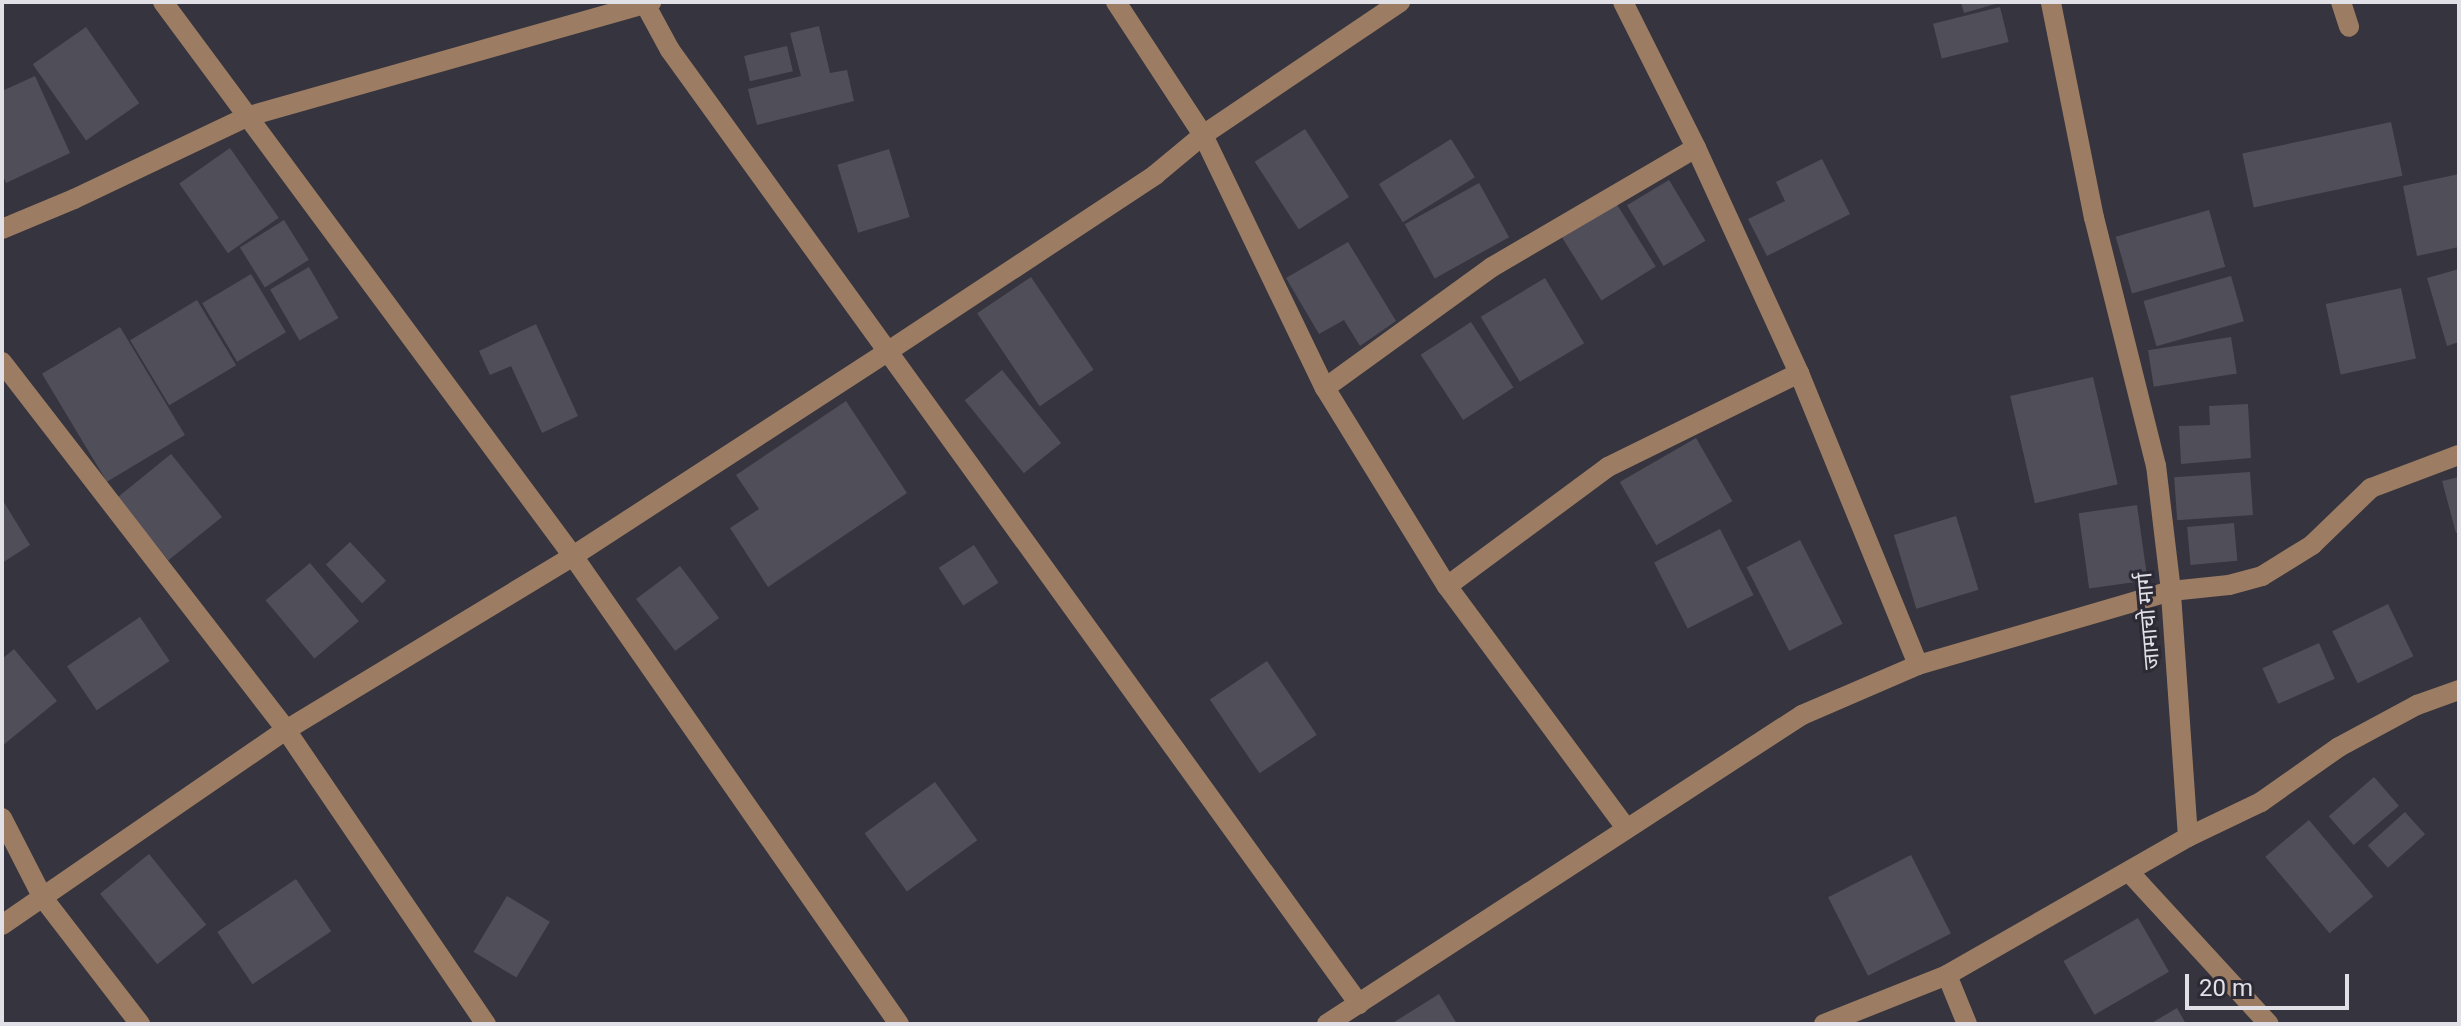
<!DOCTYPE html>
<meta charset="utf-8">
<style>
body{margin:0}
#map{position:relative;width:2461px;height:1026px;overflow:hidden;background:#36343e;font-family:Roboto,"Noto Sans Devanagari",sans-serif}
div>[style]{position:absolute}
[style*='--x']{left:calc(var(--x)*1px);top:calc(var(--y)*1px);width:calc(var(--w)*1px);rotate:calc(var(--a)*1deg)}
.building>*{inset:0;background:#504e59;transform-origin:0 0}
.minor>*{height:20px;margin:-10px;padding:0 10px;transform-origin:10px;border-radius:10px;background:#9c7d63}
span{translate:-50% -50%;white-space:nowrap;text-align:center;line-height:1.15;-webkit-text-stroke:6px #2c2a34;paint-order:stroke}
.street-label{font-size:22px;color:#e2e0e7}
.frame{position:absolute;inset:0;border:4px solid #e2e0e7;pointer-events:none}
.scale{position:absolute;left:2185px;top:974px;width:164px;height:36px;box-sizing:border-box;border:4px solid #e2e0e7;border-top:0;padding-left:10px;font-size:24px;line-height:28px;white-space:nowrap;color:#e2e0e7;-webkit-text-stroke:6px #2c2a34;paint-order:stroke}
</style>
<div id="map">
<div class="building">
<div style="clip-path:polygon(1961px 2px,1999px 2px,1999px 3px,1964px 13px)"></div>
<div style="left:2000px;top:7px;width:36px;height:69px;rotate:76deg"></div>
<div style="clip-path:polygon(819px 26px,830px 73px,847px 70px,854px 101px,757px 125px,748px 89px,801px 76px,790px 33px)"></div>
<div style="left:86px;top:27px;width:93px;height:65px;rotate:55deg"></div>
<div style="left:787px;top:46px;width:26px;height:44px;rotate:77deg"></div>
<div style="clip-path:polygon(35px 76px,70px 153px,6px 183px,2px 174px,2px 91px)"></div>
<div style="left:2391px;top:122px;width:55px;height:152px;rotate:78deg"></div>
<div style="left:1305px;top:129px;width:81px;height:60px;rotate:57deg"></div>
<div style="left:1451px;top:139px;width:45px;height:85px;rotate:58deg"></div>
<div style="left:230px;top:148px;width:85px;height:62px;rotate:55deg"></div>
<div style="left:889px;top:149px;width:71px;height:54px;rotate:73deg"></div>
<div style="clip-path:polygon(1822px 159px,1850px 214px,1767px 256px,1748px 219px,1785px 201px,1776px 182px)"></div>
<div style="clip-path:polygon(2459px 174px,2459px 247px,2417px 256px,2403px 186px)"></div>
<div style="left:1669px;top:180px;width:71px;height:49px;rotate:59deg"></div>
<div style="left:1479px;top:183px;width:62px;height:85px;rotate:61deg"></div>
<div style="left:1616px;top:203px;width:75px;height:64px;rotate:58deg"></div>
<div style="left:2209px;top:210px;width:59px;height:97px;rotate:74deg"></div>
<div style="left:284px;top:220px;width:47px;height:52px;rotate:58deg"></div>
<div style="clip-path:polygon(1348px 242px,1396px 321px,1360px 346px,1344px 320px,1319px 334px,1286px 278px)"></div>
<div style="left:309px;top:267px;width:59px;height:45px;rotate:60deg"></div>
<div style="clip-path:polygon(2459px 269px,2459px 342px,2447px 346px,2427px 278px)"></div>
<div style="left:251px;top:274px;width:68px;height:57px;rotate:59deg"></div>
<div style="left:2231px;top:276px;width:47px;height:91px;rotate:74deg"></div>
<div style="left:1031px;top:277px;width:112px;height:65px;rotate:56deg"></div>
<div style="left:1545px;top:278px;width:76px;height:75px;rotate:59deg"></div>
<div style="left:2401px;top:288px;width:72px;height:77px;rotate:78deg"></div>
<div style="left:197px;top:300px;width:76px;height:78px;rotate:59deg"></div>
<div style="left:1471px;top:322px;width:78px;height:60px;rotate:57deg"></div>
<div style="clip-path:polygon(536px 324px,578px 416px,542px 433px,511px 366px,490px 375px,479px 351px)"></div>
<div style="left:120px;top:327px;width:126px;height:91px;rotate:59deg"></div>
<div style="left:2231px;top:337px;width:37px;height:84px;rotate:81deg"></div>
<div style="left:1002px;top:370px;width:94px;height:48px;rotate:51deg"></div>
<div style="left:2093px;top:377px;width:110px;height:85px;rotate:77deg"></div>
<div style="clip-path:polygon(846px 401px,907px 493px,768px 587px,730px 528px,759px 509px,736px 475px)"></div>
<div style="clip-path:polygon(2248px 404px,2251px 458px,2181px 464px,2179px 426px,2210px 425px,2209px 406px)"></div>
<div style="left:1696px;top:438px;width:73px;height:88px;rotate:60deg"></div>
<div style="left:171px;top:454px;width:81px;height:69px;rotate:51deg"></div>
<div style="left:2250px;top:472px;width:43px;height:76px;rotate:86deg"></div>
<div style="clip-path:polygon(2459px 477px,2459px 532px,2456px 533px,2442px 481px)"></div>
<div style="clip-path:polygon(2px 499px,30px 545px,2px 563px)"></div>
<div style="left:2137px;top:505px;width:76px;height:59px;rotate:82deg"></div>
<div style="left:1956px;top:516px;width:77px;height:65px;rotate:73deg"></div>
<div style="left:2234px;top:523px;width:38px;height:47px;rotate:85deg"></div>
<div style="left:1720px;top:529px;width:74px;height:74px;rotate:63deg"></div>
<div style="left:1800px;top:540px;width:94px;height:60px;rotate:63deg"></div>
<div style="left:350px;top:542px;width:53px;height:33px;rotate:47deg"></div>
<div style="left:974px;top:545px;width:45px;height:42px;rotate:57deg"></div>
<div style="left:310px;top:563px;width:76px;height:58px;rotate:50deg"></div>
<div style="left:680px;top:566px;width:65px;height:55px;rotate:53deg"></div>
<div style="left:2388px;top:604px;width:58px;height:62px;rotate:64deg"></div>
<div style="left:140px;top:617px;width:53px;height:88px;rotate:56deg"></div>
<div style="left:2319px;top:643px;width:39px;height:62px;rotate:66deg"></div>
<div style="clip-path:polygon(14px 649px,57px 701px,2px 746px,2px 659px)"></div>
<div style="left:1267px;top:661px;width:89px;height:69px;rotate:56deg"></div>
<div style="left:2374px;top:777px;width:38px;height:60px;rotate:49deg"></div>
<div style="left:935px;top:782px;width:72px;height:87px;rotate:54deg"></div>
<div style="left:2405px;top:812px;width:30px;height:50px;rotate:48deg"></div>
<div style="left:2309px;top:820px;width:100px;height:57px;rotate:50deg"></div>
<div style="left:149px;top:854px;width:91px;height:63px;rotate:51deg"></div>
<div style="left:1911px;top:855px;width:88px;height:93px;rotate:63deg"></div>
<div style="left:296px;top:879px;width:63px;height:95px;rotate:56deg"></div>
<div style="left:507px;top:896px;width:50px;height:65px;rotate:31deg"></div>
<div style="left:2138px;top:918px;width:62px;height:86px;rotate:60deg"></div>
<div style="clip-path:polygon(1439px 994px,1457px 1024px,1391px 1024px)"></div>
<div style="clip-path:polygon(2177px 1008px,2186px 1024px,2150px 1024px)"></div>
</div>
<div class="minor">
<div style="--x:163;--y:2;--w:689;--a:53.5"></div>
<div style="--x:573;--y:556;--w:570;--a:55.14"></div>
<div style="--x:1116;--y:2;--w:159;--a:56.8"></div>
<div style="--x:1203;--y:135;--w:238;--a:-34"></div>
<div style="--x:1623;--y:2;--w:163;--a:63.4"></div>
<div style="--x:1696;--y:148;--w:247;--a:65.4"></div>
<div style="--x:1799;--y:373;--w:213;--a:153.8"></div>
<div style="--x:1608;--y:467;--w:200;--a:143.5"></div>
<div style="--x:1447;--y:586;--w:302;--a:53.5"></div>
<div style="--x:2341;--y:2;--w:26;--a:72"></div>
<div style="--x:645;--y:4;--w:52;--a:61.5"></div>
<div style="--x:670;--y:50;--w:1177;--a:54.16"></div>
<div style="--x:2;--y:229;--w:78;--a:-22.6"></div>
<div style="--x:74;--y:199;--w:194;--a:-25.4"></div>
<div style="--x:249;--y:116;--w:418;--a:-15.8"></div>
<div style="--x:2;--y:362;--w:465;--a:52.3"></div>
<div style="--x:286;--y:730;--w:356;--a:55.8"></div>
<div style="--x:1799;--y:373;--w:315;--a:67.8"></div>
<div style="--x:1325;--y:388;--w:206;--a:-35.9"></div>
<div style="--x:1492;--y:267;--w:236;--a:-30.3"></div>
<div style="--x:2;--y:818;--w:90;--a:62.9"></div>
<div style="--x:43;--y:898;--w:159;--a:52.4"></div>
<div style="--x:2188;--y:837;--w:81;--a:-25.6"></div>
<div style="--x:2261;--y:802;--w:95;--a:-35.2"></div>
<div style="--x:2339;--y:747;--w:89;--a:-28.3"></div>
<div style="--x:2417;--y:705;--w:45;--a:-19.7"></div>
<div style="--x:2130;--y:873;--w:205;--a:47.4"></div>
<div style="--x:2;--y:925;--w:345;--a:-34.5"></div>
<div style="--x:286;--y:730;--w:336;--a:-31.2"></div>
<div style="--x:573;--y:556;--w:378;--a:-33"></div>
<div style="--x:890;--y:350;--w:318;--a:-33.4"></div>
<div style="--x:1155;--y:175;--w:62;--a:-39.8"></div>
<div style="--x:1203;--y:135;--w:281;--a:64.3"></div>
<div style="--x:1325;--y:388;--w:233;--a:58.4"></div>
<div style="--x:1947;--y:975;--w:53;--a:67.8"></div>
<div style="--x:1327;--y:1024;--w:567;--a:-33.05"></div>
<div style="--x:1802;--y:715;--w:126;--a:-23.3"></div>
<div style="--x:1918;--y:665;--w:264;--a:-16.3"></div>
<div style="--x:2171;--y:591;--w:58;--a:-5.9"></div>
<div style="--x:2229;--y:585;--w:34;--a:-15"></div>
<div style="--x:2262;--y:576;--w:59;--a:-31.8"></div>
<div style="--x:2312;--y:545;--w:82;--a:-44"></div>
<div style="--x:2371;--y:488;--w:94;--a:-20.6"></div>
<div style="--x:1824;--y:1024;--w:132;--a:-21.7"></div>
<div style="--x:1947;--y:975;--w:278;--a:-29.8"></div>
<div style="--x:2188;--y:837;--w:247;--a:-94"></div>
<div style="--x:2171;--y:591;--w:126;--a:-96.8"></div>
<div style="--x:2156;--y:466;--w:256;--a:-104"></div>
<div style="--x:2094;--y:218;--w:220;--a:-101.3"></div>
</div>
<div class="street-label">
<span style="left:2148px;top:621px;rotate:-95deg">जामाचो मार्ग</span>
</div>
<div class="frame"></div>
<div class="scale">20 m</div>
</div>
